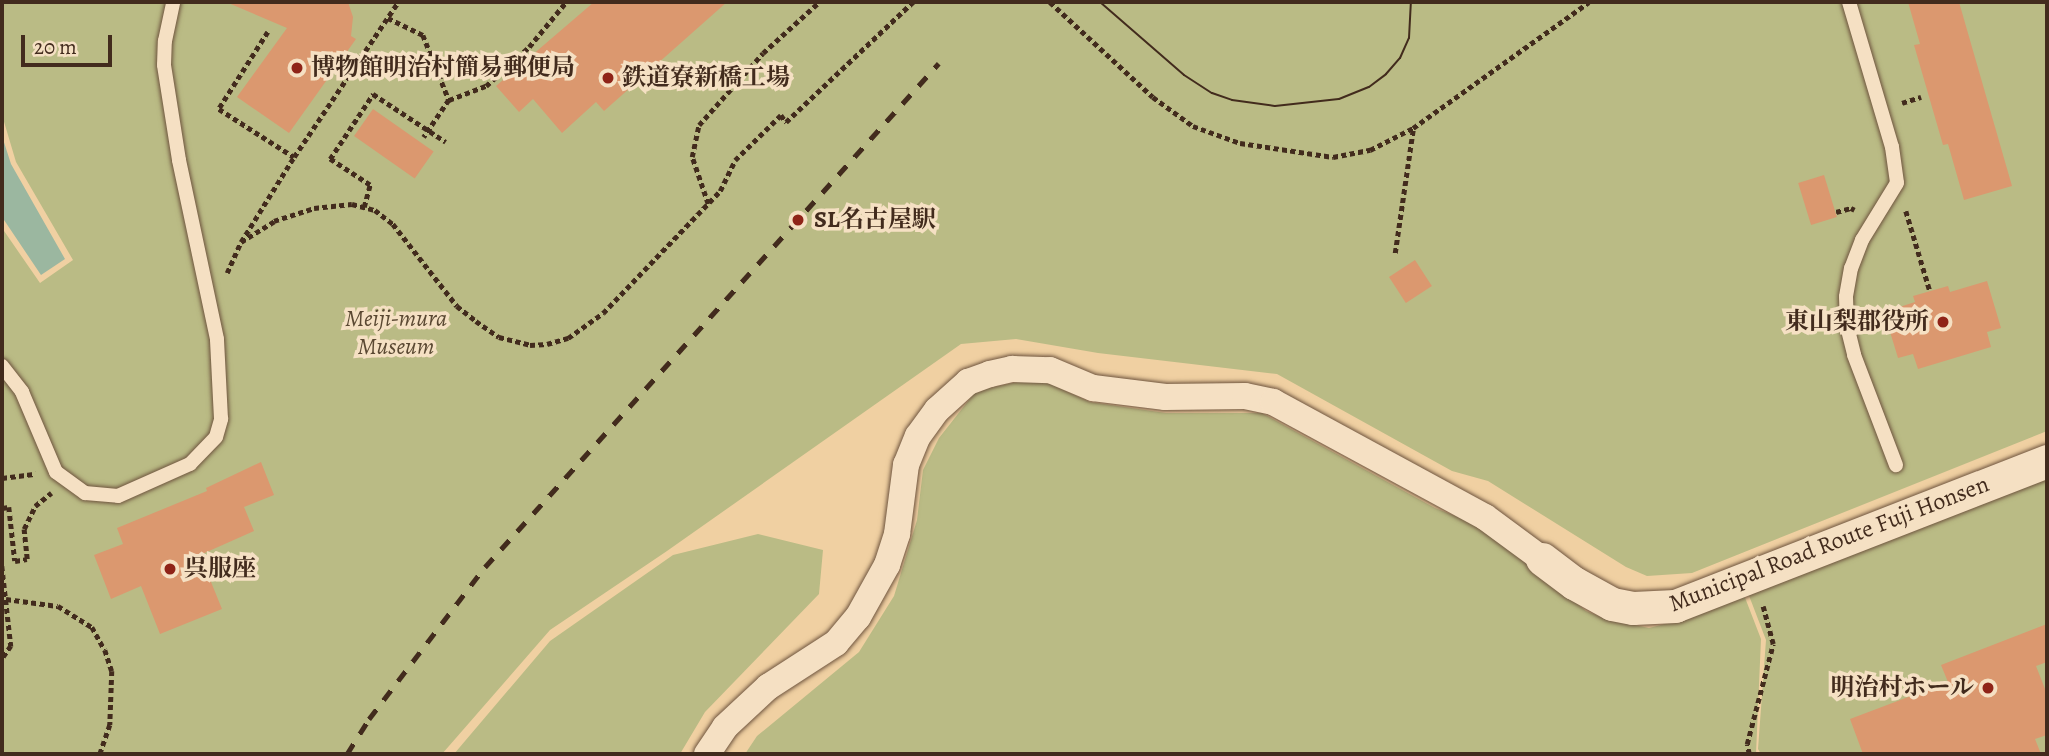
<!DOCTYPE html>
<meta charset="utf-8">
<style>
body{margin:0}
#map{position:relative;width:2049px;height:756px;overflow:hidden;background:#f0d0a2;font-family:Alegreya,"Noto Serif JP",serif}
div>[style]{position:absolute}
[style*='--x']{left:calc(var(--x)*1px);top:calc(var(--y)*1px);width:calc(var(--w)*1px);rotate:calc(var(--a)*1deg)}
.green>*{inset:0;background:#babb85}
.water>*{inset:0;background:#9bb7a0}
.building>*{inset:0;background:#db986f;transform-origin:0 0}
.path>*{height:4.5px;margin-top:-2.25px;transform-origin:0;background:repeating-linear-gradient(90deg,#422b1d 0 5px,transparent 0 8.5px)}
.roads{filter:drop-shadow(0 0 2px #6e543e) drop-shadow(0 0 2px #6e543e)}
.service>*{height:14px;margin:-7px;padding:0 7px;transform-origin:7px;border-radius:7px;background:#f5e0c3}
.minor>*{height:26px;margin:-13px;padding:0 13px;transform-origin:13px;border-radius:13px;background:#f5e0c3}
.tertiary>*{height:33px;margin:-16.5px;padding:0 16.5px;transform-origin:16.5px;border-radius:16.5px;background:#f5e0c3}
.tram>*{height:2px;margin:-1px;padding:0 1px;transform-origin:1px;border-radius:1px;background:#422b1d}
.rail>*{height:5px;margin-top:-2.5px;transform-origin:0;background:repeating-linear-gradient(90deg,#422b1d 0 12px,transparent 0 24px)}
.dots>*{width:19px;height:19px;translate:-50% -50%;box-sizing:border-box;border:4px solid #f5e0c3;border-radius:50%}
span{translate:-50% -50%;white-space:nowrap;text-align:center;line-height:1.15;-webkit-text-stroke:7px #f5e0c3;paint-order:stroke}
.poi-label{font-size:24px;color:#422b1d;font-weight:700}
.left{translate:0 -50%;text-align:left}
.right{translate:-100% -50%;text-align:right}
.park-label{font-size:24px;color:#5a4832;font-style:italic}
.street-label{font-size:24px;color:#422b1d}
.frame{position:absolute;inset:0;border:4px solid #422b1d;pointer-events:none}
.scale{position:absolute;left:21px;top:35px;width:91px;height:32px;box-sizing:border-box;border:4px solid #422b1d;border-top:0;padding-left:9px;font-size:21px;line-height:24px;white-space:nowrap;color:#422b1d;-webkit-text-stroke:5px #f5e0c3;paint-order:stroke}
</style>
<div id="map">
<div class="green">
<div style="clip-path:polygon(2px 2px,2047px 2px,2047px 431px,1692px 573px,1647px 576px,1626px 567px,1488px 481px,1452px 471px,1277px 374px,1098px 353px,1016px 339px,961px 344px,667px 551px,550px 630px,442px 754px,2px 754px,2px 228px,40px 283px,73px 260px,16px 162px,2px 115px)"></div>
<div style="clip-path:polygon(1022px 381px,1048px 383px,1090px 402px,1166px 413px,1262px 413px,1435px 508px,1481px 526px,1586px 611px,1606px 619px,1649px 628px,1692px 617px,1744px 595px,1761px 639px,1756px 754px,745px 754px,757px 736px,859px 652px,894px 596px,917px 520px,923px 470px,939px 438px,976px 391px)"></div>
<div style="clip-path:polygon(2047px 475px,2047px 754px,1761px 754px,1758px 749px,1766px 640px,1748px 593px)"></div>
<div style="clip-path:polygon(758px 534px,823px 550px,819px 594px,705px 712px,680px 754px,454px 754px,550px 641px,673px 555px)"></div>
</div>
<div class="water">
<div style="clip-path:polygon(2px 136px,11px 164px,65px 259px,41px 275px,2px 217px)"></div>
</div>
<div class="building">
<div style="clip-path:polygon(226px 2px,348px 2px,353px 17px,351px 36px,356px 39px,289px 133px,237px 97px,287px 28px)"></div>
<div style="clip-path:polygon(594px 2px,727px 2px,604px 111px,596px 102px,562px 133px,533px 99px,519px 112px,496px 86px)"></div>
<div style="clip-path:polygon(1908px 2px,1959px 2px,2012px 186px,1964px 200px,1948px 144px,1943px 145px,1914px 45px,1920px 44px)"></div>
<div style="left:373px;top:109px;width:74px;height:33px;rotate:35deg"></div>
<div style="left:1824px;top:175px;width:44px;height:27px;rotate:73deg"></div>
<div style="left:1415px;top:260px;width:31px;height:31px;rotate:57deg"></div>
<div style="clip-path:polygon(1987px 281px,2001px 328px,1987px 332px,1991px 347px,1918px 369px,1913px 354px,1898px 358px,1884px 312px,1915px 302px,1913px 296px,1948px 286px,1950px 292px)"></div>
<div style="clip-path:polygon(261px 462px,274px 495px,244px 507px,254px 531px,200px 555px,222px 609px,160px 634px,141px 586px,111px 599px,94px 555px,123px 544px,117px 528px,207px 491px,206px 488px)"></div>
<div style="clip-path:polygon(2047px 624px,2047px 662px,2036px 666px,2047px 694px,2047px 735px,2035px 739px,2041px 754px,1863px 754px,1850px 719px,1948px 682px,1941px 665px)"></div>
</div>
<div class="path">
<div style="--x:1050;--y:2;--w:140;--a:42.7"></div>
<div style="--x:1153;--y:97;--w:49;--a:35.9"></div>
<div style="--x:1193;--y:126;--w:50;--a:19.9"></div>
<div style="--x:1240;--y:143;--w:94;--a:8.6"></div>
<div style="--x:1333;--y:157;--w:38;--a:-11"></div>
<div style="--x:1370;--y:150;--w:48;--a:-27.1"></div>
<div style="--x:1413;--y:128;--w:216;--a:-35.6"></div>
<div style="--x:388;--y:18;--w:39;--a:26"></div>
<div style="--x:423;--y:35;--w:70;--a:68.2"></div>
<div style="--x:449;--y:100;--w:45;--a:124"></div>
<div style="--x:268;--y:32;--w:91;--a:122.5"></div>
<div style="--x:219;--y:109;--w:89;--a:32.6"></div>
<div style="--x:449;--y:100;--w:40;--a:-21"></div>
<div style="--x:486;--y:86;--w:58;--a:-42.2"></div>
<div style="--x:529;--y:47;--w:58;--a:-50.6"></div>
<div style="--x:1902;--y:103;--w:20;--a:-18"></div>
<div style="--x:708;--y:204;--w:50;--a:-108.8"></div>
<div style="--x:692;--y:157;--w:33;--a:-78"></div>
<div style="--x:699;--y:125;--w:96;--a:-48.4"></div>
<div style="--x:763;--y:53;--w:76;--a:-42.3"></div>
<div style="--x:364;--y:207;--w:23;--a:-75"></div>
<div style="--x:370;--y:185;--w:48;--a:-147"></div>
<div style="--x:330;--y:159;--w:78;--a:-56.5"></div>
<div style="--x:373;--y:94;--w:87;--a:33.3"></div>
<div style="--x:1906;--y:211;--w:84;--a:73.3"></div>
<div style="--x:1836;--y:212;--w:16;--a:-15"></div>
<div style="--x:1851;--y:208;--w:4;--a:27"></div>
<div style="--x:241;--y:242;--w:39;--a:-32"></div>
<div style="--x:274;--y:221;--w:42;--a:-18"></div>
<div style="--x:314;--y:208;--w:38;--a:-6"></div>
<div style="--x:352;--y:204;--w:24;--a:15"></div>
<div style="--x:375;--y:210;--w:23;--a:38"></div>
<div style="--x:393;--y:224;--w:104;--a:52"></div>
<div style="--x:457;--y:306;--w:24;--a:38"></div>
<div style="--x:476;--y:321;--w:28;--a:35"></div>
<div style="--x:499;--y:337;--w:32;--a:14"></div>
<div style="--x:530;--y:345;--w:17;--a:-3"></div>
<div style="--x:547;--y:344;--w:22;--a:-16"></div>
<div style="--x:568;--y:338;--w:43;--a:-35.5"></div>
<div style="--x:603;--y:313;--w:169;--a:-46.2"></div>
<div style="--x:720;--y:191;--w:34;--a:-64"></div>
<div style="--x:735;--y:160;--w:64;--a:-44.4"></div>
<div style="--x:781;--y:115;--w:9;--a:54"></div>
<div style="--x:786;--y:122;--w:175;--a:-43.4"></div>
<div style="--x:1395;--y:253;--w:125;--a:-81.7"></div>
<div style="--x:227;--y:273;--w:34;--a:-66"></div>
<div style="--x:241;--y:242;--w:100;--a:-58.1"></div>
<div style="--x:294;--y:157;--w:187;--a:-56.1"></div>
<div style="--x:2;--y:478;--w:34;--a:-7"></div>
<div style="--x:2;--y:508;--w:7;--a:-8"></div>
<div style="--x:9;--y:507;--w:54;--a:83.7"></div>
<div style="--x:15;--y:561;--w:12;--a:-9"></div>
<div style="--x:27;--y:559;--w:30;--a:-96"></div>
<div style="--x:24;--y:529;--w:25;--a:-64"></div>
<div style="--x:35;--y:506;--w:21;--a:-39"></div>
<div style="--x:2;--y:566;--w:81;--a:83.6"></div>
<div style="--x:11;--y:646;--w:16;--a:125"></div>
<div style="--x:6;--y:599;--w:52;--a:7.7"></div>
<div style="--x:58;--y:606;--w:40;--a:32"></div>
<div style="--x:92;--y:627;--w:26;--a:61"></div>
<div style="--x:105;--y:650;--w:22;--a:72"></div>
<div style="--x:112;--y:671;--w:54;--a:92.1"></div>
<div style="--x:110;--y:725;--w:31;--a:109"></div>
<div style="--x:1749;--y:754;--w:10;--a:-101"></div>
<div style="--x:1747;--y:744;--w:103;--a:-75.4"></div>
<div style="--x:1773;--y:644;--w:39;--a:-105"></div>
</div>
<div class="roads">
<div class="service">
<div style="--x:1849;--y:2;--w:151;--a:73.5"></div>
<div style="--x:1892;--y:147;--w:36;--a:82"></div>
<div style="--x:1897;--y:183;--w:67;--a:121.6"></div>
<div style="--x:1862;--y:240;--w:30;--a:111"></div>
<div style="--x:1851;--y:268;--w:29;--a:100"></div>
<div style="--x:1846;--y:297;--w:29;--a:88"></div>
<div style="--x:1847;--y:326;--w:30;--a:76"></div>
<div style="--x:1854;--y:355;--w:118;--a:69.1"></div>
<div style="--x:2;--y:366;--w:33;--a:52"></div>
<div style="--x:22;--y:392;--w:87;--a:67"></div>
<div style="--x:56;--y:472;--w:36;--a:36"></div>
<div style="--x:85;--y:493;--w:33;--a:5"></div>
<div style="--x:118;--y:496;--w:79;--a:-24"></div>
<div style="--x:190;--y:464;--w:37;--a:-46"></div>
<div style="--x:216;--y:437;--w:19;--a:-74"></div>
<div style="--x:221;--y:419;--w:80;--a:-92.9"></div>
<div style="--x:217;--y:339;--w:183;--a:-102"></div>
<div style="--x:179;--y:160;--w:96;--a:-99"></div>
<div style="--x:164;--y:65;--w:24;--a:-88"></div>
<div style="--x:165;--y:41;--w:40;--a:-78"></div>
</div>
<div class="minor">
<div style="--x:707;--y:754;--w:32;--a:-56"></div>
<div style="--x:725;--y:727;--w:59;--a:-42.9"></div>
<div style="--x:768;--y:687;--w:81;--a:-32.9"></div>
<div style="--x:836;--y:643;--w:34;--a:-50"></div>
<div style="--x:858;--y:617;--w:60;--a:-60.9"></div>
<div style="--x:887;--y:565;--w:33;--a:-72"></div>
<div style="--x:897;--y:534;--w:70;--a:-82.6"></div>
<div style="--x:906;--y:465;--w:31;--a:-68"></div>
<div style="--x:918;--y:436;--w:32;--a:-54"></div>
<div style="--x:937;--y:410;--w:42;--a:-42.1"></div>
<div style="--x:968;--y:382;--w:23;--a:-20"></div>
<div style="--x:990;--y:374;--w:23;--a:-13"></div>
<div style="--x:1012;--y:369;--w:38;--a:2"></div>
<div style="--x:1050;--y:370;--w:47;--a:22.7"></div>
<div style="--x:1093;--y:388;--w:73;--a:7.1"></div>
<div style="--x:1165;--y:397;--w:80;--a:-0.7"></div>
<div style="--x:1245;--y:396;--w:29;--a:12"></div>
<div style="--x:1273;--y:402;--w:241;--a:28.5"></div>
<div style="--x:1485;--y:517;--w:71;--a:36.4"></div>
</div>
<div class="tertiary">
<div style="--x:1542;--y:559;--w:40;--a:37"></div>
<div style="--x:1574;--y:583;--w:43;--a:28.9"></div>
<div style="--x:1612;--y:604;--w:21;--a:11"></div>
<div style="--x:1633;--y:608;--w:42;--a:-2.7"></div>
<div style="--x:1675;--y:606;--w:399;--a:-21.3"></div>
</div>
</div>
<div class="tram">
<div style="--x:1100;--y:2;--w:111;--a:41"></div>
<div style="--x:1184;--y:75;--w:33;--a:33"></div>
<div style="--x:1212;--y:93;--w:21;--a:19"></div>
<div style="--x:1232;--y:100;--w:43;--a:7.9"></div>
<div style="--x:1275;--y:106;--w:64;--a:-6.2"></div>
<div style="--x:1339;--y:99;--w:32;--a:-22"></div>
<div style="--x:1369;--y:87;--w:21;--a:-37"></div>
<div style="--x:1386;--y:74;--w:21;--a:-49"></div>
<div style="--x:1400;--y:58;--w:22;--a:-66"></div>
<div style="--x:1409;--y:38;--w:36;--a:-87"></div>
</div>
<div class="rail">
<div style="--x:347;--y:754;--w:41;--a:-57.8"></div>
<div style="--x:369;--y:719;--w:191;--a:-52.7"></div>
<div style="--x:485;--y:567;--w:678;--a:-47.99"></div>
</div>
<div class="dots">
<div style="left:297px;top:68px;background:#8f2418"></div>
<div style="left:608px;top:78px;background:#8f2418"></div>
<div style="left:798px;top:220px;background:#8f2418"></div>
<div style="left:1943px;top:322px;background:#8f2418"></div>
<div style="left:170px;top:569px;background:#8f2418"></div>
<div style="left:1988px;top:688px;background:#8f2418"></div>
</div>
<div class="poi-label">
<span class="left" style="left:311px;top:68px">博物館明治村簡易郵便局</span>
<span class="left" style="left:622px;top:78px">鉄道寮新橋工場</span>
<span class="left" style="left:814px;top:220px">SL名古屋駅</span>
<span class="right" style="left:1929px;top:322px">東山梨郡役所</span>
<span class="left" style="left:184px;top:569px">呉服座</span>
<span class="right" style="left:1974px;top:688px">明治村ホール</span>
</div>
<div class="park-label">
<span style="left:396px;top:333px">Meiji-mura<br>Museum</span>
</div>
<div class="street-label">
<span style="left:1829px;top:544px;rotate:-21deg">Municipal Road Route Fuji Honsen</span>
</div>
<div class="frame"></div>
<div class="scale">20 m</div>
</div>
